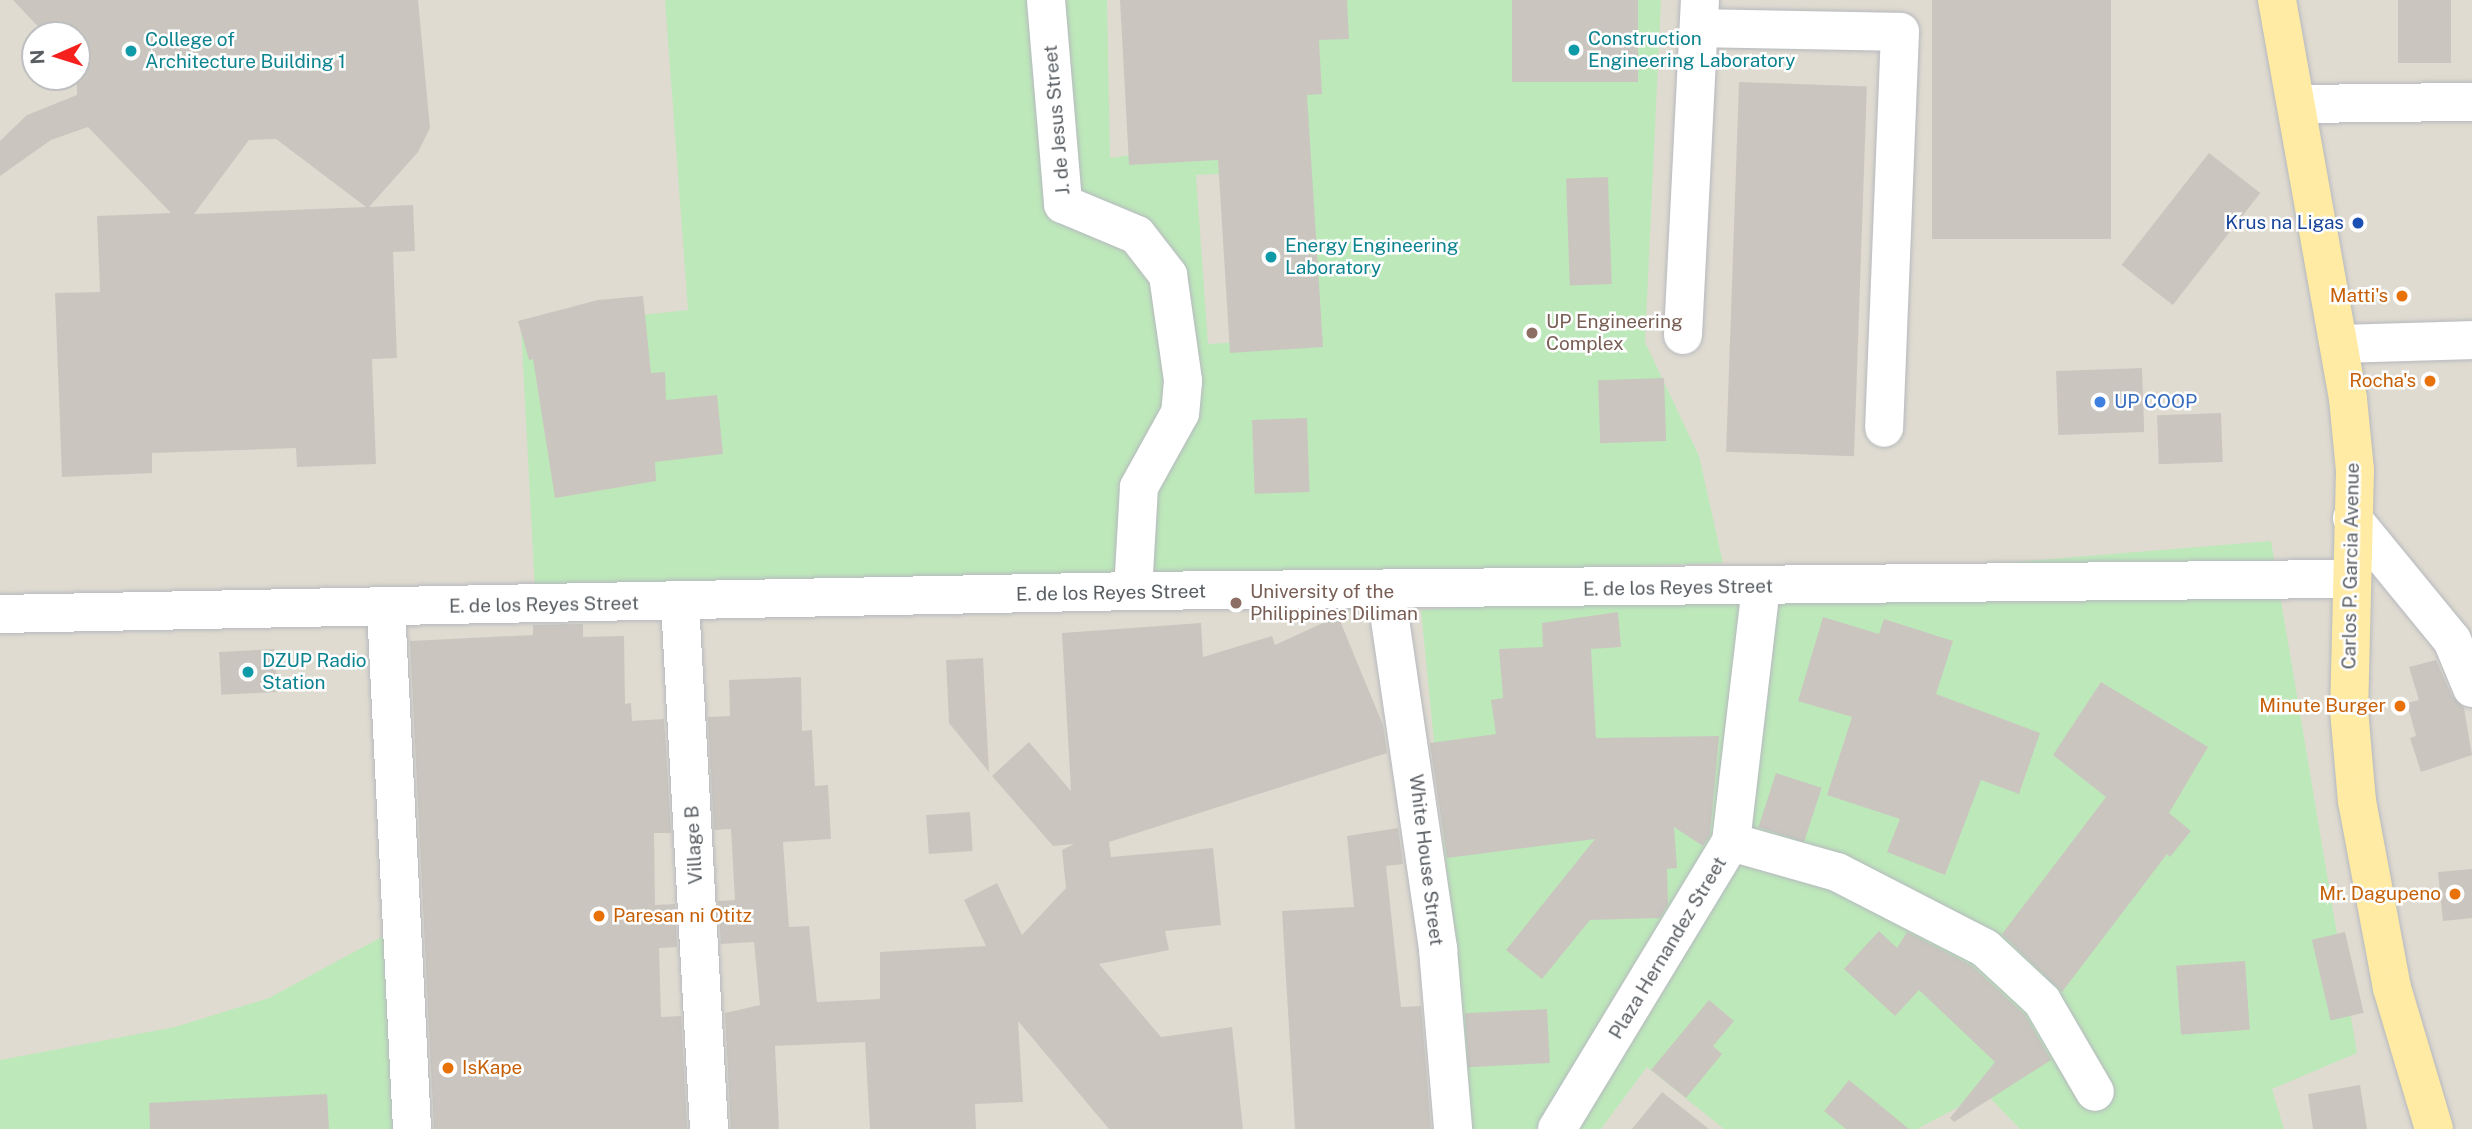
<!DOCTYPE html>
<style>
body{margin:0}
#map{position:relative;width:2472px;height:1129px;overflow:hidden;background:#eeeae0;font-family:"Public Sans",sans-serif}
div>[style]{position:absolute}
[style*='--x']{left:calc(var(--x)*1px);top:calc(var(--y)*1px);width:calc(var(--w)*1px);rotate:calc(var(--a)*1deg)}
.education>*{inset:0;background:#e0dbd1}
.green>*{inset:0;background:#bde8ba}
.building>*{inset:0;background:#cac6bf;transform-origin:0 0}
.roads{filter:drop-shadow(0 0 2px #b6b9be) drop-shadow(0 0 2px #b6b9be)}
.minor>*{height:38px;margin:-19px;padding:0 19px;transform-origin:19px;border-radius:19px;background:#fff}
.major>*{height:38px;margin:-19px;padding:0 19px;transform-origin:19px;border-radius:19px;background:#ffeba4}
.dots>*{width:19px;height:19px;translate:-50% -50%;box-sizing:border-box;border:4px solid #fff;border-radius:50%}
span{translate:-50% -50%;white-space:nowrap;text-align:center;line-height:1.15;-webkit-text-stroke:5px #fff;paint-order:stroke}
.culture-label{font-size:19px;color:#0d838f}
.left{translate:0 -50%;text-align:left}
.street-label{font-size:19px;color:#595e63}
.transit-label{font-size:19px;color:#164399}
.right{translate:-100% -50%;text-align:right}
.food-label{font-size:19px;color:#c56008}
.education-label{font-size:19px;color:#785e54}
.shop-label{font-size:19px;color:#366cbe}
.north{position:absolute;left:21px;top:21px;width:70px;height:70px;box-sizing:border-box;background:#fff;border:2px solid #bdbfc1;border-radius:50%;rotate:267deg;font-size:19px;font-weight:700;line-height:28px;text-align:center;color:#595e63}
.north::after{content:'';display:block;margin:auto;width:24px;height:32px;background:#f6211d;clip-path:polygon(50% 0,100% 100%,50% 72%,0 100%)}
</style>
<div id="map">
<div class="education">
<div style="clip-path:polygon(evenodd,0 0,2472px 0,2472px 1129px,0 1129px,0 0,35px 35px,77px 35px,77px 77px,35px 77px,35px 35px)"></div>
</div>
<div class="green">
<div style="clip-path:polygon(evenodd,665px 0,1107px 0,1110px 158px,1194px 146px,1307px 0,1661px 0,1645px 342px,1699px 456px,1723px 563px,1225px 580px,535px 590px,521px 328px,688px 310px,665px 0,1303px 170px,1309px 338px,1208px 344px,1196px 175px,1303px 170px)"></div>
<div style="clip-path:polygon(2271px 541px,2357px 1053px,2272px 1089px,2284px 1129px,2020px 1129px,1985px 1093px,1917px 1129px,1724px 1129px,1647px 1067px,1601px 1129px,1472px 1129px,1421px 610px)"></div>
<div style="clip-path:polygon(389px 933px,399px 1129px,0 1129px,0 1060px,175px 1027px,269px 998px)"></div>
</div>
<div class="building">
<div style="clip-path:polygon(evenodd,13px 0,418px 0,430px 128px,418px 152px,369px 207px,413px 205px,415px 251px,393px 252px,397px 358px,372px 359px,376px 464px,297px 467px,296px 448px,152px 453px,152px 473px,62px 477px,55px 293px,100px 292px,97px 216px,171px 213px,88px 127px,51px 140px,0 176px,0 141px,27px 115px,77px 95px,77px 35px,46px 35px,13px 0,276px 139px,366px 207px,194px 214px,249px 140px,276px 139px)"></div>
<div style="clip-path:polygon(1120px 0,1347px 0,1349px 39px,1319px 40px,1322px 94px,1307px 95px,1323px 347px,1230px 353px,1218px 160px,1129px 165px)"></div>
<div style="left:1512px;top:0;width:126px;height:82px"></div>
<div style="left:1932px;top:0;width:179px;height:239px"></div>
<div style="left:2398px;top:0;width:53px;height:63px"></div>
<div style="left:1739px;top:82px;width:128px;height:370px;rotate:2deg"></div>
<div style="left:2209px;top:153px;width:65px;height:142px;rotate:38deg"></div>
<div style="left:1608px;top:177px;width:107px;height:42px;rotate:88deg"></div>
<div style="clip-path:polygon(643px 296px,651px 373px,665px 372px,666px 400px,717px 395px,723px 454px,655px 462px,656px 481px,555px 498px,533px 359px,529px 360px,518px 321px,598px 300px)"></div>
<div style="left:2142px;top:368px;width:64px;height:86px;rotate:88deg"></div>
<div style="left:1664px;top:378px;width:63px;height:66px;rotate:88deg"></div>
<div style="left:2221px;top:413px;width:49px;height:64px;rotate:88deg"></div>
<div style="left:1307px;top:418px;width:74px;height:55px;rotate:88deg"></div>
<div style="clip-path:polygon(1618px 612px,1621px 647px,1591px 649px,1596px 738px,1719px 736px,1710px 835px,1703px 846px,1674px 827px,1677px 868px,1667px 869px,1668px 904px,1660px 918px,1590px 920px,1542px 979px,1506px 950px,1595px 839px,1447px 858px,1430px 743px,1496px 734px,1491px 700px,1503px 698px,1499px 649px,1543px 647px,1542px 623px)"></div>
<div style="clip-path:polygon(1338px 616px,1383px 725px,1387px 753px,1109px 842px,1111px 857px,1213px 848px,1221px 925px,1165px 931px,1169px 950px,1099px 964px,1161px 1037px,1232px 1027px,1243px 1129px,1109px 1129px,1018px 1021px,1023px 1102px,975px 1104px,976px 1129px,870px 1129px,865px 1042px,775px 1046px,779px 1129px,731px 1129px,725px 1013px,760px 1005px,754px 942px,721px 944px,718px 901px,735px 900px,731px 829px,714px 830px,708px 717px,730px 716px,729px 680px,801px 677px,802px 731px,812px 730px,815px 786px,828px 785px,831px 839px,783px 842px,789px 927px,809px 926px,817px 1002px,880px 999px,880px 952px,986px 946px,964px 900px,997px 883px,1022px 935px,1066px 888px,1062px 850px,1074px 844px,1053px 846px,992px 776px,1029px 742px,1071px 791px,1062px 633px,1201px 623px,1203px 657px,1272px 636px,1275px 645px)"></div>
<div style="clip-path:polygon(1823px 617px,1879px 634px,1884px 619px,1953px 641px,1936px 694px,2040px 733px,2019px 794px,1981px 780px,1945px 875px,1887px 852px,1900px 819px,1827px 795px,1852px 717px,1798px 701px)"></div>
<div style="clip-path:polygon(583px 624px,583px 637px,624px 636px,625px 704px,631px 703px,632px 721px,664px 719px,671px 833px,654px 833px,655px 905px,675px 904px,677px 947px,659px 948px,661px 1017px,681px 1016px,687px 1129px,434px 1129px,410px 641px,533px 635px,533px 625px)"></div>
<div style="left:275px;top:649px;width:43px;height:56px;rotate:87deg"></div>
<div style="clip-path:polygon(983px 658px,989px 772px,949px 723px,946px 660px)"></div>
<div style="clip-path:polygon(2436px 660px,2452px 696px,2464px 708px,2472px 755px,2421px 772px,2410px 738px,2416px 736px,2407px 703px,2419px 700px,2409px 667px)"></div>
<div style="clip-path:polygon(2101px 682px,2208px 747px,2169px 813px,2191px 831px,2170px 857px,2167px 854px,2062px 992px,2002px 934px,2106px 797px,2053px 755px)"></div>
<div style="left:1776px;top:773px;width:48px;height:57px;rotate:18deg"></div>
<div style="left:970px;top:812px;width:39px;height:44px;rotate:86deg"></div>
<div style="clip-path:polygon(1398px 828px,1403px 864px,1386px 866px,1401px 1007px,1421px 1006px,1431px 1129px,1295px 1129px,1282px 911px,1354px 907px,1347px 836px)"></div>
<div style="clip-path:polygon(2472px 869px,2472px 918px,2443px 921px,2438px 872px)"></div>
<div style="clip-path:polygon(1879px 931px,1897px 948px,1907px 932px,1972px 966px,2025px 1015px,2051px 1060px,1954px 1122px,1950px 1118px,1995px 1062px,1919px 990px,1895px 1016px,1844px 969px)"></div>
<div style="left:2345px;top:932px;width:83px;height:34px;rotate:77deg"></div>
<div style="left:2245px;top:961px;width:69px;height:69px;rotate:86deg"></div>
<div style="clip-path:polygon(1709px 1000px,1734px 1021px,1713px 1046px,1722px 1054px,1686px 1098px,1651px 1070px)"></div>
<div style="left:1547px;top:1009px;width:54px;height:82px;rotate:87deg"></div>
<div style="clip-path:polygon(1849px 1080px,1909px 1129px,1846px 1129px,1824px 1111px)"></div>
<div style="clip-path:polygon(2360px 1085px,2367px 1129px,2313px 1129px,2308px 1094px)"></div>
<div style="clip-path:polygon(1662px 1092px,1709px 1129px,1632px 1129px)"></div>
<div style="clip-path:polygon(327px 1094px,329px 1129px,150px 1129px,149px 1103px)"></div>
</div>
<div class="roads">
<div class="minor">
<div style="--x:1046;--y:0;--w:205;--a:85.2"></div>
<div style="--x:1063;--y:204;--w:80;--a:22.7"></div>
<div style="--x:1137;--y:235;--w:51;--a:52.2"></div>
<div style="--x:1168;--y:275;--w:107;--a:81.9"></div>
<div style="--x:1183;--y:381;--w:32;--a:95"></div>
<div style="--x:1180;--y:413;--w:85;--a:119"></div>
<div style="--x:1139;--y:487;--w:104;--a:93.3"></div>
<div style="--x:1699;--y:28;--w:201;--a:1.1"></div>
<div style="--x:1900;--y:32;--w:396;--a:92.3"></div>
<div style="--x:2299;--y:104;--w:173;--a:-0.7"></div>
<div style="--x:1683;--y:335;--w:335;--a:-87.1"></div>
<div style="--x:2341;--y:344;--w:131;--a:-1.7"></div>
<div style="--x:2352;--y:518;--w:158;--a:50.7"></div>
<div style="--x:2452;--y:640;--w:52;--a:67.4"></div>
<div style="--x:1386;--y:592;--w:361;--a:81.7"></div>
<div style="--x:1438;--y:949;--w:181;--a:85.2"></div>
<div style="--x:680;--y:603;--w:527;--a:86.84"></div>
<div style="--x:386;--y:608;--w:522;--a:87.14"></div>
<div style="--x:0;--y:614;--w:1133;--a:-1.16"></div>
<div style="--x:1133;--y:591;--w:1215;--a:-0.57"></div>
<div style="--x:1731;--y:842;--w:110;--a:15.8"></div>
<div style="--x:1837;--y:872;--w:166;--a:27.2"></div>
<div style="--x:1985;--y:948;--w:78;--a:42.9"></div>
<div style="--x:2042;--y:1001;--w:105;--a:59.8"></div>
<div style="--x:1557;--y:1129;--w:336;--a:-58.8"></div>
<div style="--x:1731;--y:842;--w:257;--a:-83.3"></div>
</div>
<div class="major">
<div style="--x:2277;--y:0;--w:405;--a:79.9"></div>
<div style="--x:2348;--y:399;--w:71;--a:84.4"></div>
<div style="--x:2355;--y:470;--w:240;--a:91.4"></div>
<div style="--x:2349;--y:710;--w:91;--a:85"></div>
<div style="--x:2357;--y:801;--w:190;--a:79.4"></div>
<div style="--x:2392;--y:988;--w:147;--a:73.4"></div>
</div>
</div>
<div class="dots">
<div style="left:1574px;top:50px;background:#0f9aa8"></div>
<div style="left:131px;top:51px;background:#0f9aa8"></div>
<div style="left:2358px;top:223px;background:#1a4fb4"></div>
<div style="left:1271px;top:257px;background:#0f9aa8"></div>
<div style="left:2402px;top:296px;background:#e8710a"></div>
<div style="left:1532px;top:333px;background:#8d6e63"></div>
<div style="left:2430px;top:381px;background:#e8710a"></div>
<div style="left:2100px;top:402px;background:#3f7fe0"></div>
<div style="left:1236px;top:603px;background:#8d6e63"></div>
<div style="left:248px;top:672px;background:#0f9aa8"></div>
<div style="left:2400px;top:706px;background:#e8710a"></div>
<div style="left:2455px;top:894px;background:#e8710a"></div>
<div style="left:599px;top:916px;background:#e8710a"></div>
<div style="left:448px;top:1068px;background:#e8710a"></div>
</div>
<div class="culture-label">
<span class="left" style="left:1588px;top:50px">Construction<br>Engineering Laboratory</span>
<span class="left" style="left:145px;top:51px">College of<br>Architecture Building 1</span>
<span class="left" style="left:1285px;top:257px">Energy Engineering<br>Laboratory</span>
<span class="left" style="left:262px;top:672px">DZUP Radio<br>Station</span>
</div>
<div class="street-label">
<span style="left:1057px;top:120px;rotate:-95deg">J. de Jesus Street</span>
<span style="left:2351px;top:566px;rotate:-89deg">Carlos P. Garcia Avenue</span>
<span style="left:1678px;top:588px;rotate:-1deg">E. de los Reyes Street</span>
<span style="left:1111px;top:593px;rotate:-1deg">E. de los Reyes Street</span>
<span style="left:544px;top:605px;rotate:-1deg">E. de los Reyes Street</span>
<span style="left:694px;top:845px;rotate:-93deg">Village B</span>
<span style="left:1426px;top:860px;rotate:83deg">White House Street</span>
<span style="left:1668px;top:948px;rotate:-59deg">Plaza Hernandez Street</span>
</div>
<div class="transit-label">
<span class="right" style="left:2344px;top:223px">Krus na Ligas</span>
</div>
<div class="food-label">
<span class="right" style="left:2388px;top:296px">Matti's</span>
<span class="right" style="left:2416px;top:381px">Rocha's</span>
<span class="right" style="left:2386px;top:706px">Minute Burger</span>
<span class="right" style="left:2441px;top:894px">Mr. Dagupeno</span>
<span class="left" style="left:613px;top:916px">Paresan ni Otitz</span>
<span class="left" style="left:462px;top:1068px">IsKape</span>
</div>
<div class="education-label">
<span class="left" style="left:1546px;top:333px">UP Engineering<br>Complex</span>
<span class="left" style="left:1250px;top:603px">University of the<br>Philippines Diliman</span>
</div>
<div class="shop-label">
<span class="left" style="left:2114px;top:402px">UP COOP</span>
</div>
<div class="north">N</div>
</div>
